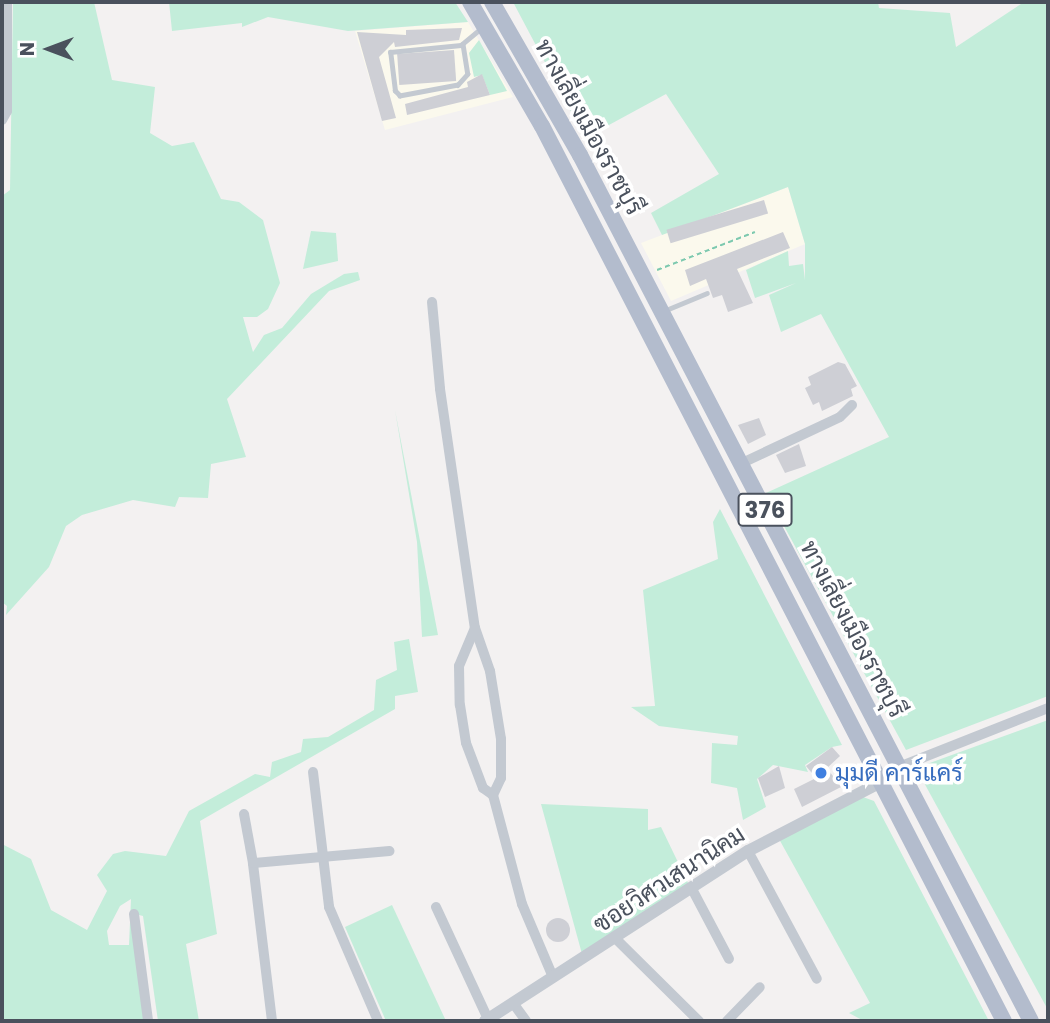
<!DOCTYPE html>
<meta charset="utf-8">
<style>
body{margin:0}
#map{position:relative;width:1050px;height:1023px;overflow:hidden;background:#f3f1f1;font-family:Poppins,Sarabun,sans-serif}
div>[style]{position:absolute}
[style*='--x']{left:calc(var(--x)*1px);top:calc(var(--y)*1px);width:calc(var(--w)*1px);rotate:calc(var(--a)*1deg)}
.commercial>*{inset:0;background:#fbf9ed}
.green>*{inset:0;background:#c3edda}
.building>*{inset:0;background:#cecfd5;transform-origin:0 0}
.round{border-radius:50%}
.path>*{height:2px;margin-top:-1px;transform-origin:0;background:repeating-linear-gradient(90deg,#7dc9af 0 5px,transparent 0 8.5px)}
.service>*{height:4.5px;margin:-2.25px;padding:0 2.25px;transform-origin:2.25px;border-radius:2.25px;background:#c3c9d1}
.minor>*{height:10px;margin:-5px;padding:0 5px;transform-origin:5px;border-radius:5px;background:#c3c9d1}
.tertiary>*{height:12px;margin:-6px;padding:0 6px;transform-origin:6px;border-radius:6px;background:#c3c9d1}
.primary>*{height:16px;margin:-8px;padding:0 8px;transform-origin:8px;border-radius:8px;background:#b3bccd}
.dots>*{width:19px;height:19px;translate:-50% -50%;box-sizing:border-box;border:4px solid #fff;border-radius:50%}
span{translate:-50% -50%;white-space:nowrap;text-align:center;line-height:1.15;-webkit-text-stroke:7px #fff;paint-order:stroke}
.shield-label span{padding:2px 5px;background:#fff;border:2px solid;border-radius:5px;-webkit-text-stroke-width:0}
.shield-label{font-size:23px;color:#4a515d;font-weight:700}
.street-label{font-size:24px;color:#4a515d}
.shop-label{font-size:24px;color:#366cbe}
.left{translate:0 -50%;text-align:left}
.frame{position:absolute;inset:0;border:4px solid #4a515d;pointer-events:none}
.north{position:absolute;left:14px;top:14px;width:70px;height:70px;-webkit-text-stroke:5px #fff;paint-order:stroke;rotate:270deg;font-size:19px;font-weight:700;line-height:28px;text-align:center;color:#4a515d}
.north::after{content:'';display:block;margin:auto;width:24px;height:32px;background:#4a515d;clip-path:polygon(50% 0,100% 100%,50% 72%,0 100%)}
</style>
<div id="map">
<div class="commercial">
<div style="clip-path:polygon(468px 22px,513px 97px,385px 130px,355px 31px)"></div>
<div style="clip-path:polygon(788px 187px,805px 244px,671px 301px,641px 243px)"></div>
</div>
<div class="green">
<div style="clip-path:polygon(13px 2px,94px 2px,112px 80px,155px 87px,150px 133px,172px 146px,194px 142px,221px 199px,239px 202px,263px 220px,280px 283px,268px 309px,257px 317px,243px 317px,253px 352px,264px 335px,282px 328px,311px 294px,344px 274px,358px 272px,360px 280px,329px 291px,227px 399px,246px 457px,211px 464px,208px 498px,179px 497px,175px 507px,133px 500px,82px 515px,66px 526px,49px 567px,6px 615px,7px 606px,2px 602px,2px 196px,10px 190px)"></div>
<div style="clip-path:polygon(169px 2px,455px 2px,468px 22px,348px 31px,268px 17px,242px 27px,242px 23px,172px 31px)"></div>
<div style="clip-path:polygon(513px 2px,878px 2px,879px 8px,950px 13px,956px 47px,1024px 2px,1048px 2px,1048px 696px,906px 750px,766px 493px,889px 437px,821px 314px,781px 332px,769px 295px,796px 283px,755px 298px,746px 270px,788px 251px,789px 266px,803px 264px,805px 280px,805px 244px,788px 187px,662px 235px,651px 213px,719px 174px,666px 94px,585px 138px)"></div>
<div style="clip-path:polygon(479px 40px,507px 91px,490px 95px,482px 75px,474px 77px,469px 53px)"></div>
<div style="clip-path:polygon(311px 231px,336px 233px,338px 261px,303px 269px)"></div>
<div style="clip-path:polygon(395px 410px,438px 635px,422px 637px,417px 542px)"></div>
<div style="clip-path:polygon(720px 509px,842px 745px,832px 747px,805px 765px,808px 772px,773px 765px,757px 779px,766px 807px,743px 820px,737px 788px,711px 783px,712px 743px,737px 745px,738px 736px,659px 726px,631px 707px,655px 706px,643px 590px,718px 559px,713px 522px)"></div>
<div style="clip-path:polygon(evenodd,409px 639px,418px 692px,395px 696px,395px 709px,200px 821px,217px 934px,186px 944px,199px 1021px,158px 1021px,143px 916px,135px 914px,148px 1021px,2px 1021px,2px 844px,31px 859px,51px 910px,87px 930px,107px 891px,97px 875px,113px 854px,125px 851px,166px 856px,189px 811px,255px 774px,270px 777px,272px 762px,301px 752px,303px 739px,328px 737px,374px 710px,376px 680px,397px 670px,394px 642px,409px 639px,131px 899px,129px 945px,109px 945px,107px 931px,120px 906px,131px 899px)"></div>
<div style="clip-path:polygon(1048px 720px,1048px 1010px,916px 768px)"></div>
<div style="clip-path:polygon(863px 797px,874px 801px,989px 1021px,864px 1021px,849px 1013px,870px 1003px,779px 839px)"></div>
<div style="clip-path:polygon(541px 804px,648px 809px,648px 830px,661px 827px,689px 885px,582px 954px)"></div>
<div style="clip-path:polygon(392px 905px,446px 1021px,386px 1021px,345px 927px)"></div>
</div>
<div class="building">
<div style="clip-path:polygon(462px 28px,459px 40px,395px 47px,394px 42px,379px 57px,396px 118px,382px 121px,357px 32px,406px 35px,406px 30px)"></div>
<div style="left:454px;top:50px;width:31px;height:57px;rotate:86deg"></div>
<div style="clip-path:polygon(482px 74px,490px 95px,407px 115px,405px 104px,468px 87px,467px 82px)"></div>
<div style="left:764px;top:200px;width:14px;height:102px;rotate:73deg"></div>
<div style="clip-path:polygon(783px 232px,790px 248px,737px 269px,753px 303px,728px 312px,722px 295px,713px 298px,706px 279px,690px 286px,685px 270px)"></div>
<div style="clip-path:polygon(838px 362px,845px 364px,857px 386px,851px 389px,853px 396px,822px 411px,819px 402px,813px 405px,805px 388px,811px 385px,808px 377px)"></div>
<div style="clip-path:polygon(759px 418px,766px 435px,748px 444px,738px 425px)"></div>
<div style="clip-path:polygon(799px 444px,806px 466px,785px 473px,776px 455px)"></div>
<div style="clip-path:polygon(832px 747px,840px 756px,827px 768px,841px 787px,802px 807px,794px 789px,816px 778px,806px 766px)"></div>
<div style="clip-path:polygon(779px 766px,785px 788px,765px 797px,758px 778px)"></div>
<div class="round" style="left:546px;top:918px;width:24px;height:24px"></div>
</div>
<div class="path">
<div style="--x:657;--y:270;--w:105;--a:-21.2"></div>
</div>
<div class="service">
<div style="--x:463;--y:44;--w:30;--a:81"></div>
<div style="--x:468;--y:74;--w:15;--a:132"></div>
<div style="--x:458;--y:85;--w:59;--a:169.3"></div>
<div style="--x:400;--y:96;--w:7;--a:-135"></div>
<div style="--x:395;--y:91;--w:39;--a:-97"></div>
<div style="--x:390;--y:52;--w:71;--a:-5.6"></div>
<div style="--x:461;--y:45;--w:25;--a:-40"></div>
<div style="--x:666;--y:310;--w:44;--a:-22.5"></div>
</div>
<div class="minor">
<div style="--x:2;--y:120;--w:10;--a:-61"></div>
<div style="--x:7;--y:111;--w:109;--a:-90"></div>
<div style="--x:432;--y:302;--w:87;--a:84.7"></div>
<div style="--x:440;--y:389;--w:242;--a:81.7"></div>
<div style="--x:475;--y:628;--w:46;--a:70.8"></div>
<div style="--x:490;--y:671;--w:69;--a:80.8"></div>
<div style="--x:501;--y:739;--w:39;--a:90"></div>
<div style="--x:501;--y:778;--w:19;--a:115"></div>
<div style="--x:493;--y:795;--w:113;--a:75.1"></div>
<div style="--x:522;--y:904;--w:79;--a:67"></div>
<div style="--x:740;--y:464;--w:110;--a:-25.2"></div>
<div style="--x:840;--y:417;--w:17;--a:-45"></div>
<div style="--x:475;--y:628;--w:41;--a:112.8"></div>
<div style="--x:459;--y:666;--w:39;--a:89"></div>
<div style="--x:460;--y:705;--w:38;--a:81"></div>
<div style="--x:466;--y:743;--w:48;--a:69.3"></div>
<div style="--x:483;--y:788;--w:12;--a:35"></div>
<div style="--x:899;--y:767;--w:160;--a:-21.6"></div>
<div style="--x:313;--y:772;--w:136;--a:83.2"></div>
<div style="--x:329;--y:907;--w:124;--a:66.7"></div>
<div style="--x:244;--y:814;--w:50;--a:79.6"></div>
<div style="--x:748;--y:851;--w:145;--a:61.7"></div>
<div style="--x:692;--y:889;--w:79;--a:62.1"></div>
<div style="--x:436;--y:907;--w:123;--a:65.1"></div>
<div style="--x:134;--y:914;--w:108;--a:82.5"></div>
<div style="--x:616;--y:939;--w:117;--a:44.7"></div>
<div style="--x:513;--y:1003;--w:22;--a:54"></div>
<div style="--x:272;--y:1021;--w:159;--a:-96.9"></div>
<div style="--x:253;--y:863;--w:137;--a:-5"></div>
<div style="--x:727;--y:1021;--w:47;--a:-45.9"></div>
</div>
<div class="tertiary">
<div style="--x:485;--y:1021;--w:313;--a:-32.9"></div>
<div style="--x:748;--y:851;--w:150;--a:-27.4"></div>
</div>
<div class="primary">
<div style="--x:470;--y:2;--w:143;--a:59.9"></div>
<div style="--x:542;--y:126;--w:1007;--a:62.7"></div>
<div style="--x:492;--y:2;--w:177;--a:60.1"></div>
<div style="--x:580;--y:155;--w:976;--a:62.49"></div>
</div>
<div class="dots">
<div style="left:821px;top:773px;background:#3f7fe0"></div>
</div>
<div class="shield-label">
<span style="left:765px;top:510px">376</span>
</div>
<div class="street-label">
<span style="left:589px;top:127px;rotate:61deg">ทางเลี่ยงเมืองราชบุรี</span>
<span style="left:853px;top:629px;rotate:62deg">ทางเลี่ยงเมืองราชบุรี</span>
<span style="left:669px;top:879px;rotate:-33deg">ซอยวิศวเสนานิคม</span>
</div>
<div class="shop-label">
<span class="left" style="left:835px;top:773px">มุมดี คาร์แคร์</span>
</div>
<div class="frame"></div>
<div class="north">N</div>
</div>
